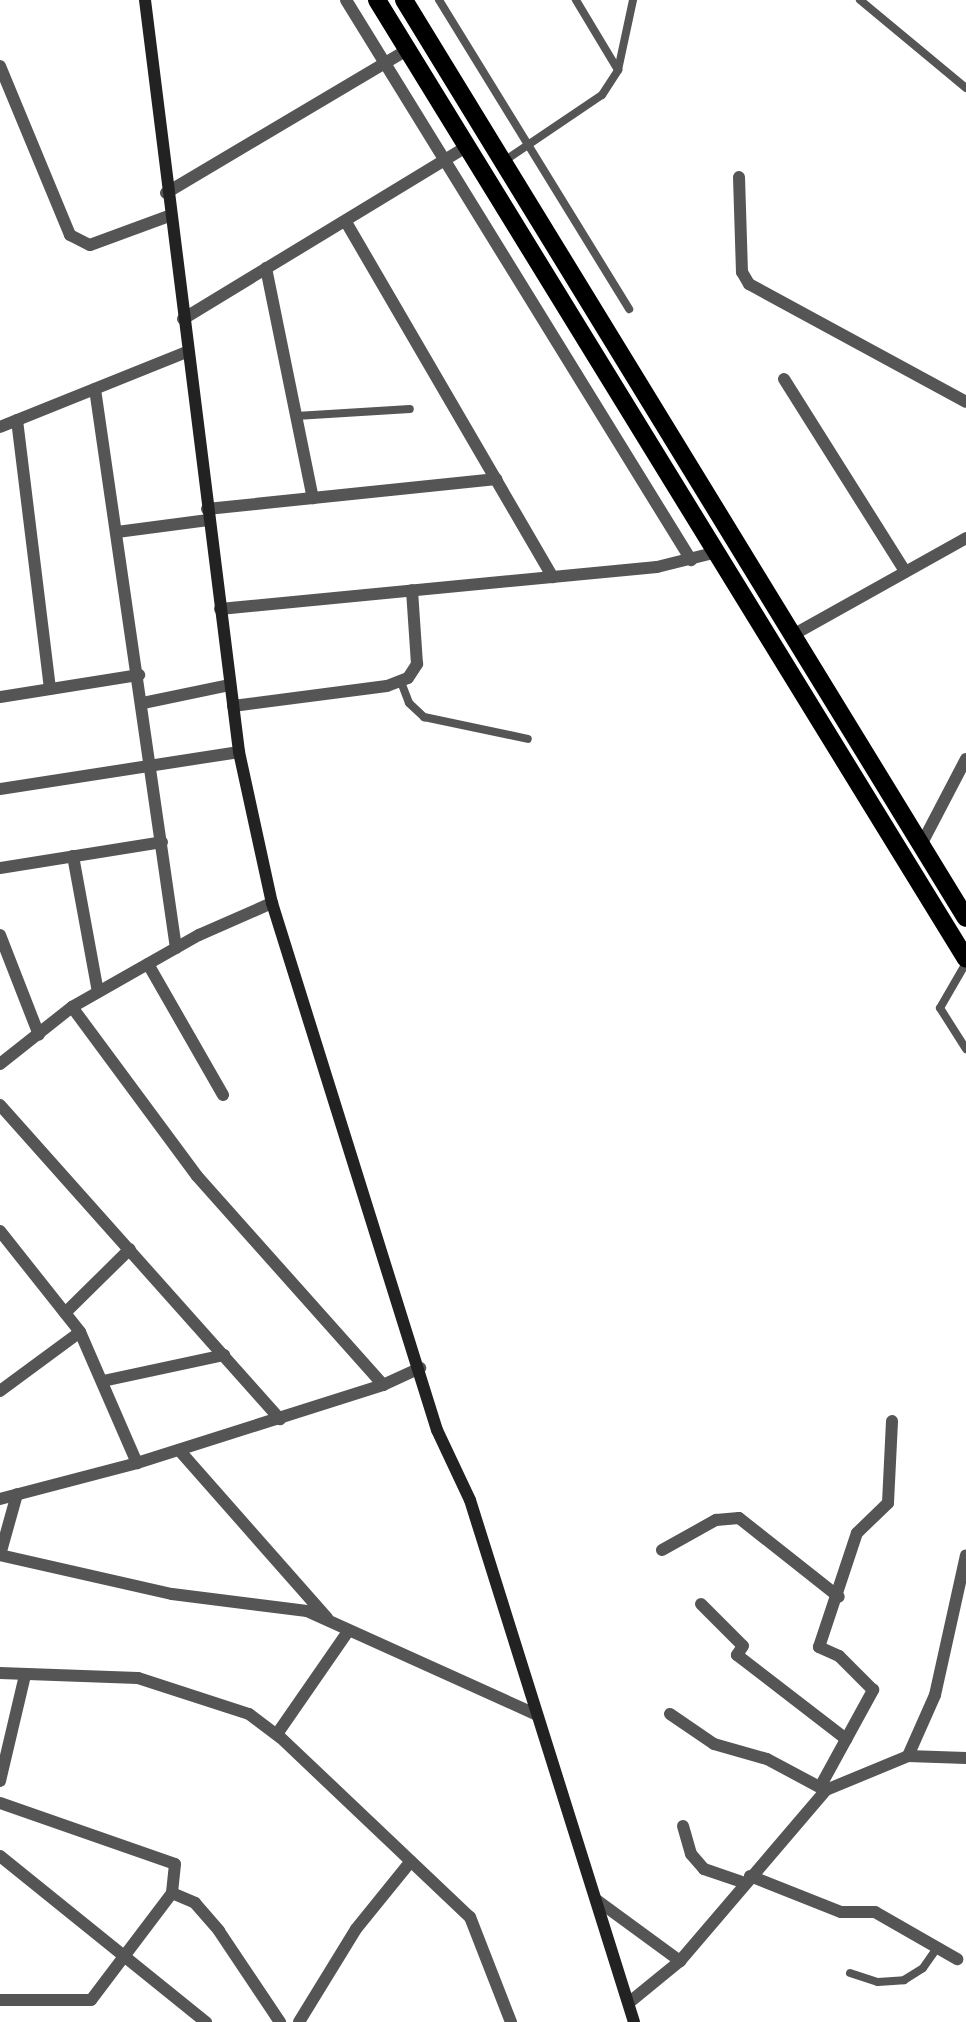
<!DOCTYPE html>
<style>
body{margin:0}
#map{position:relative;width:966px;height:2022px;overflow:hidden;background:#fff;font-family:"Archivo Narrow",sans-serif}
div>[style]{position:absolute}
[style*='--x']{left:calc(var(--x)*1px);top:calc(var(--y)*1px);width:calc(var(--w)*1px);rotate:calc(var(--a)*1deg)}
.lane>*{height:8px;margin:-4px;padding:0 4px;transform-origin:4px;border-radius:4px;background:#555}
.street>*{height:12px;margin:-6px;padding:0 6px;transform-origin:6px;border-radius:6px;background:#555}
.secondary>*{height:12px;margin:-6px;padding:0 6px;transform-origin:6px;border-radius:6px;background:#222}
.highway>*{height:18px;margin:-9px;padding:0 9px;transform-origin:9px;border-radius:9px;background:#000}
span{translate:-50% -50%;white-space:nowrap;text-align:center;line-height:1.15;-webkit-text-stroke:4.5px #fff;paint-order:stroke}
</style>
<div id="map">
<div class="lane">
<i style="--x:439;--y:0;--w:363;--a:58.4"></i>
<i style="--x:860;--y:0;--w:138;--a:39.7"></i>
<i style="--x:618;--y:70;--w:72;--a:-77.9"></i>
<i style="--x:504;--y:161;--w:118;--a:-34"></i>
<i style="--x:602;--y:95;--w:30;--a:-57"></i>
<i style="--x:618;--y:70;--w:82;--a:-121"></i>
<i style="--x:296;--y:416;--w:114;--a:-3.5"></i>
<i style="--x:401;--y:682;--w:22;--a:69"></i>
<i style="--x:409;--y:703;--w:21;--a:43"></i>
<i style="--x:424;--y:717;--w:106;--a:11.9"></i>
<i style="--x:966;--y:963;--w:52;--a:120"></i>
<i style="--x:940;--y:1008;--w:49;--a:57.6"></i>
<i style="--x:850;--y:1973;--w:29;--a:18"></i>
<i style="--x:878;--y:1982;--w:26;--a:-4"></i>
<i style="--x:904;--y:1980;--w:22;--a:-32"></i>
<i style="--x:923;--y:1968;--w:24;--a:-55"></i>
</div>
<div class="street">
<i style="--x:346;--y:0;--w:658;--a:58.36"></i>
<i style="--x:0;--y:66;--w:183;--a:67.5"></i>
<i style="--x:70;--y:235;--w:22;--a:27"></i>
<i style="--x:90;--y:245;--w:84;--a:-20.2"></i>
<i style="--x:739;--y:177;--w:95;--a:88.2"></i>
<i style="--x:742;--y:272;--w:14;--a:60"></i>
<i style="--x:749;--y:284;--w:247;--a:28.5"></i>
<i style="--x:166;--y:193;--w:280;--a:-30.7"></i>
<i style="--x:346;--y:222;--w:411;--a:59.8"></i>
<i style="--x:266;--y:268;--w:235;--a:78.5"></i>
<i style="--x:183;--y:319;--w:331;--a:-31.3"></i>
<i style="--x:784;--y:379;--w:227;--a:57.8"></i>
<i style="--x:95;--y:389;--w:565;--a:81.76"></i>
<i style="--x:17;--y:420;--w:271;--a:83"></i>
<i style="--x:0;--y:427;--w:201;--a:-21.9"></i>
<i style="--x:207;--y:509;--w:291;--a:-5.9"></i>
<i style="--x:117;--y:532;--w:92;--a:-7.5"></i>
<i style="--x:220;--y:609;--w:439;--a:-5.5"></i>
<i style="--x:657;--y:567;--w:62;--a:-14"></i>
<i style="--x:791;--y:636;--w:201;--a:-29.2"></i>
<i style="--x:0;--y:697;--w:141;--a:-9"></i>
<i style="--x:143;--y:703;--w:89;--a:-11.7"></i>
<i style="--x:233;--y:706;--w:155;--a:-7.4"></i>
<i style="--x:387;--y:686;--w:22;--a:-21"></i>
<i style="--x:408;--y:678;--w:17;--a:-57"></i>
<i style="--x:417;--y:664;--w:74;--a:-93.9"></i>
<i style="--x:0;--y:789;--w:242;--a:-8.8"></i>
<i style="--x:921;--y:845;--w:97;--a:-62.4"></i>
<i style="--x:73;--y:856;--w:138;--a:79.6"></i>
<i style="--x:0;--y:868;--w:164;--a:-9.1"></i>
<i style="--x:0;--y:935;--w:107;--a:68.7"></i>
<i style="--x:148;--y:964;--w:151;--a:60.2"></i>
<i style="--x:72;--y:1007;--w:146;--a:-29.6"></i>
<i style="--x:199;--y:935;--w:80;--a:-23.7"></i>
<i style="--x:0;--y:1064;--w:92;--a:-38.4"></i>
<i style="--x:72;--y:1007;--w:210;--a:53.5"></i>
<i style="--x:197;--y:1176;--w:280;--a:48.3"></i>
<i style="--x:0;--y:1105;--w:421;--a:48.3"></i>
<i style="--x:0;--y:1231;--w:129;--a:51.6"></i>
<i style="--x:80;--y:1332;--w:143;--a:66.5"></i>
<i style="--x:65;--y:1313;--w:91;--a:-44.6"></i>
<i style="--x:103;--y:1381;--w:124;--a:-12.1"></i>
<i style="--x:0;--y:1391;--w:99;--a:-36.4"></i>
<i style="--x:179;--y:1450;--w:224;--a:48.6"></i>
<i style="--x:0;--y:1499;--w:142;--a:-14.7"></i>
<i style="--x:137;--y:1463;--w:258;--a:-17.6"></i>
<i style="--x:383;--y:1385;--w:41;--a:-24.7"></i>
<i style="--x:662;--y:1550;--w:62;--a:-29.1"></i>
<i style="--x:716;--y:1520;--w:23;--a:-5"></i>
<i style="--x:739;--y:1518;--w:127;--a:38.3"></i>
<i style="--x:0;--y:1555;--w:176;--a:12.8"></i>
<i style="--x:172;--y:1594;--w:136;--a:7.2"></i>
<i style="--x:307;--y:1611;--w:252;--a:24.3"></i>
<i style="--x:0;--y:1555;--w:63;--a:-74.4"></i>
<i style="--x:701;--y:1604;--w:59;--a:45"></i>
<i style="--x:743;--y:1646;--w:11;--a:124"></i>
<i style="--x:737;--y:1655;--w:138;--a:37.6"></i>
<i style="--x:0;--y:1673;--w:138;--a:2.1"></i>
<i style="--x:138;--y:1678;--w:117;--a:18"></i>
<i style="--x:249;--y:1714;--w:39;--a:37"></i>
<i style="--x:280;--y:1737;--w:262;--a:43.5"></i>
<i style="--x:470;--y:1917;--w:113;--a:68.7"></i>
<i style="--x:670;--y:1714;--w:53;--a:34.3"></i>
<i style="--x:714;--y:1744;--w:55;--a:15.8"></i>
<i style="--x:767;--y:1759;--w:66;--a:28.1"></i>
<i style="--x:277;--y:1734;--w:126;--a:-55.3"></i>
<i style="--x:908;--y:1756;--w:67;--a:-66.1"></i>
<i style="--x:935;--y:1695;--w:143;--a:-77.5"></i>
<i style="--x:0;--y:1781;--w:109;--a:-76.7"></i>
<i style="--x:820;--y:1787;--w:111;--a:-61.3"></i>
<i style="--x:873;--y:1690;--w:48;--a:-135"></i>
<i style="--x:839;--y:1656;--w:22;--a:-156"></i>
<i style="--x:819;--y:1647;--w:120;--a:-71.6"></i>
<i style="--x:857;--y:1533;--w:43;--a:-44.1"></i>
<i style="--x:888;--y:1503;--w:82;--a:-87.2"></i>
<i style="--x:0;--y:1803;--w:185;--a:19.2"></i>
<i style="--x:175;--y:1864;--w:29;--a:96"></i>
<i style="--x:172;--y:1893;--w:134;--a:127.1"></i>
<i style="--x:91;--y:2000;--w:91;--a:180"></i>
<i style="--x:683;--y:1826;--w:29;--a:74"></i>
<i style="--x:691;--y:1854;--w:20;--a:49"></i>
<i style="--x:704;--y:1869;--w:43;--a:18.9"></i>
<i style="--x:0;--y:1856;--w:265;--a:38.9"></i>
<i style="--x:750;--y:1876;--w:98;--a:21.6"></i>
<i style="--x:841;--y:1912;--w:34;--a:0"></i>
<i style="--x:875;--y:1912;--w:95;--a:29.8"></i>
<i style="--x:172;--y:1893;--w:25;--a:23"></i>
<i style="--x:195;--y:1903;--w:37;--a:49"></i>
<i style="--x:219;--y:1931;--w:110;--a:56.2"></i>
<i style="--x:598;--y:1901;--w:102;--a:36.2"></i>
<i style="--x:631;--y:2001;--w:63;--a:-39.2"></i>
<i style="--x:680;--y:1961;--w:225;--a:-49.5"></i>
<i style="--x:826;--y:1790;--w:89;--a:-22.5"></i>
<i style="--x:908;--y:1756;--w:58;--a:2"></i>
<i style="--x:299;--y:2022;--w:109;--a:-58.5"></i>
<i style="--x:356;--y:1929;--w:87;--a:-51"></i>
</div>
<div class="secondary">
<i style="--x:145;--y:0;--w:758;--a:82.87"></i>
<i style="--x:239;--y:752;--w:155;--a:77.7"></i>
<i style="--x:272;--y:903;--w:552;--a:72.62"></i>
<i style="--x:437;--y:1430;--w:77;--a:64.8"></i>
<i style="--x:470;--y:1500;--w:547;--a:72.56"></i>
</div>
<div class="highway">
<i style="--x:377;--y:0;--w:1125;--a:58.44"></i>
<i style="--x:404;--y:0;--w:1076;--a:58.53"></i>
</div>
</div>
